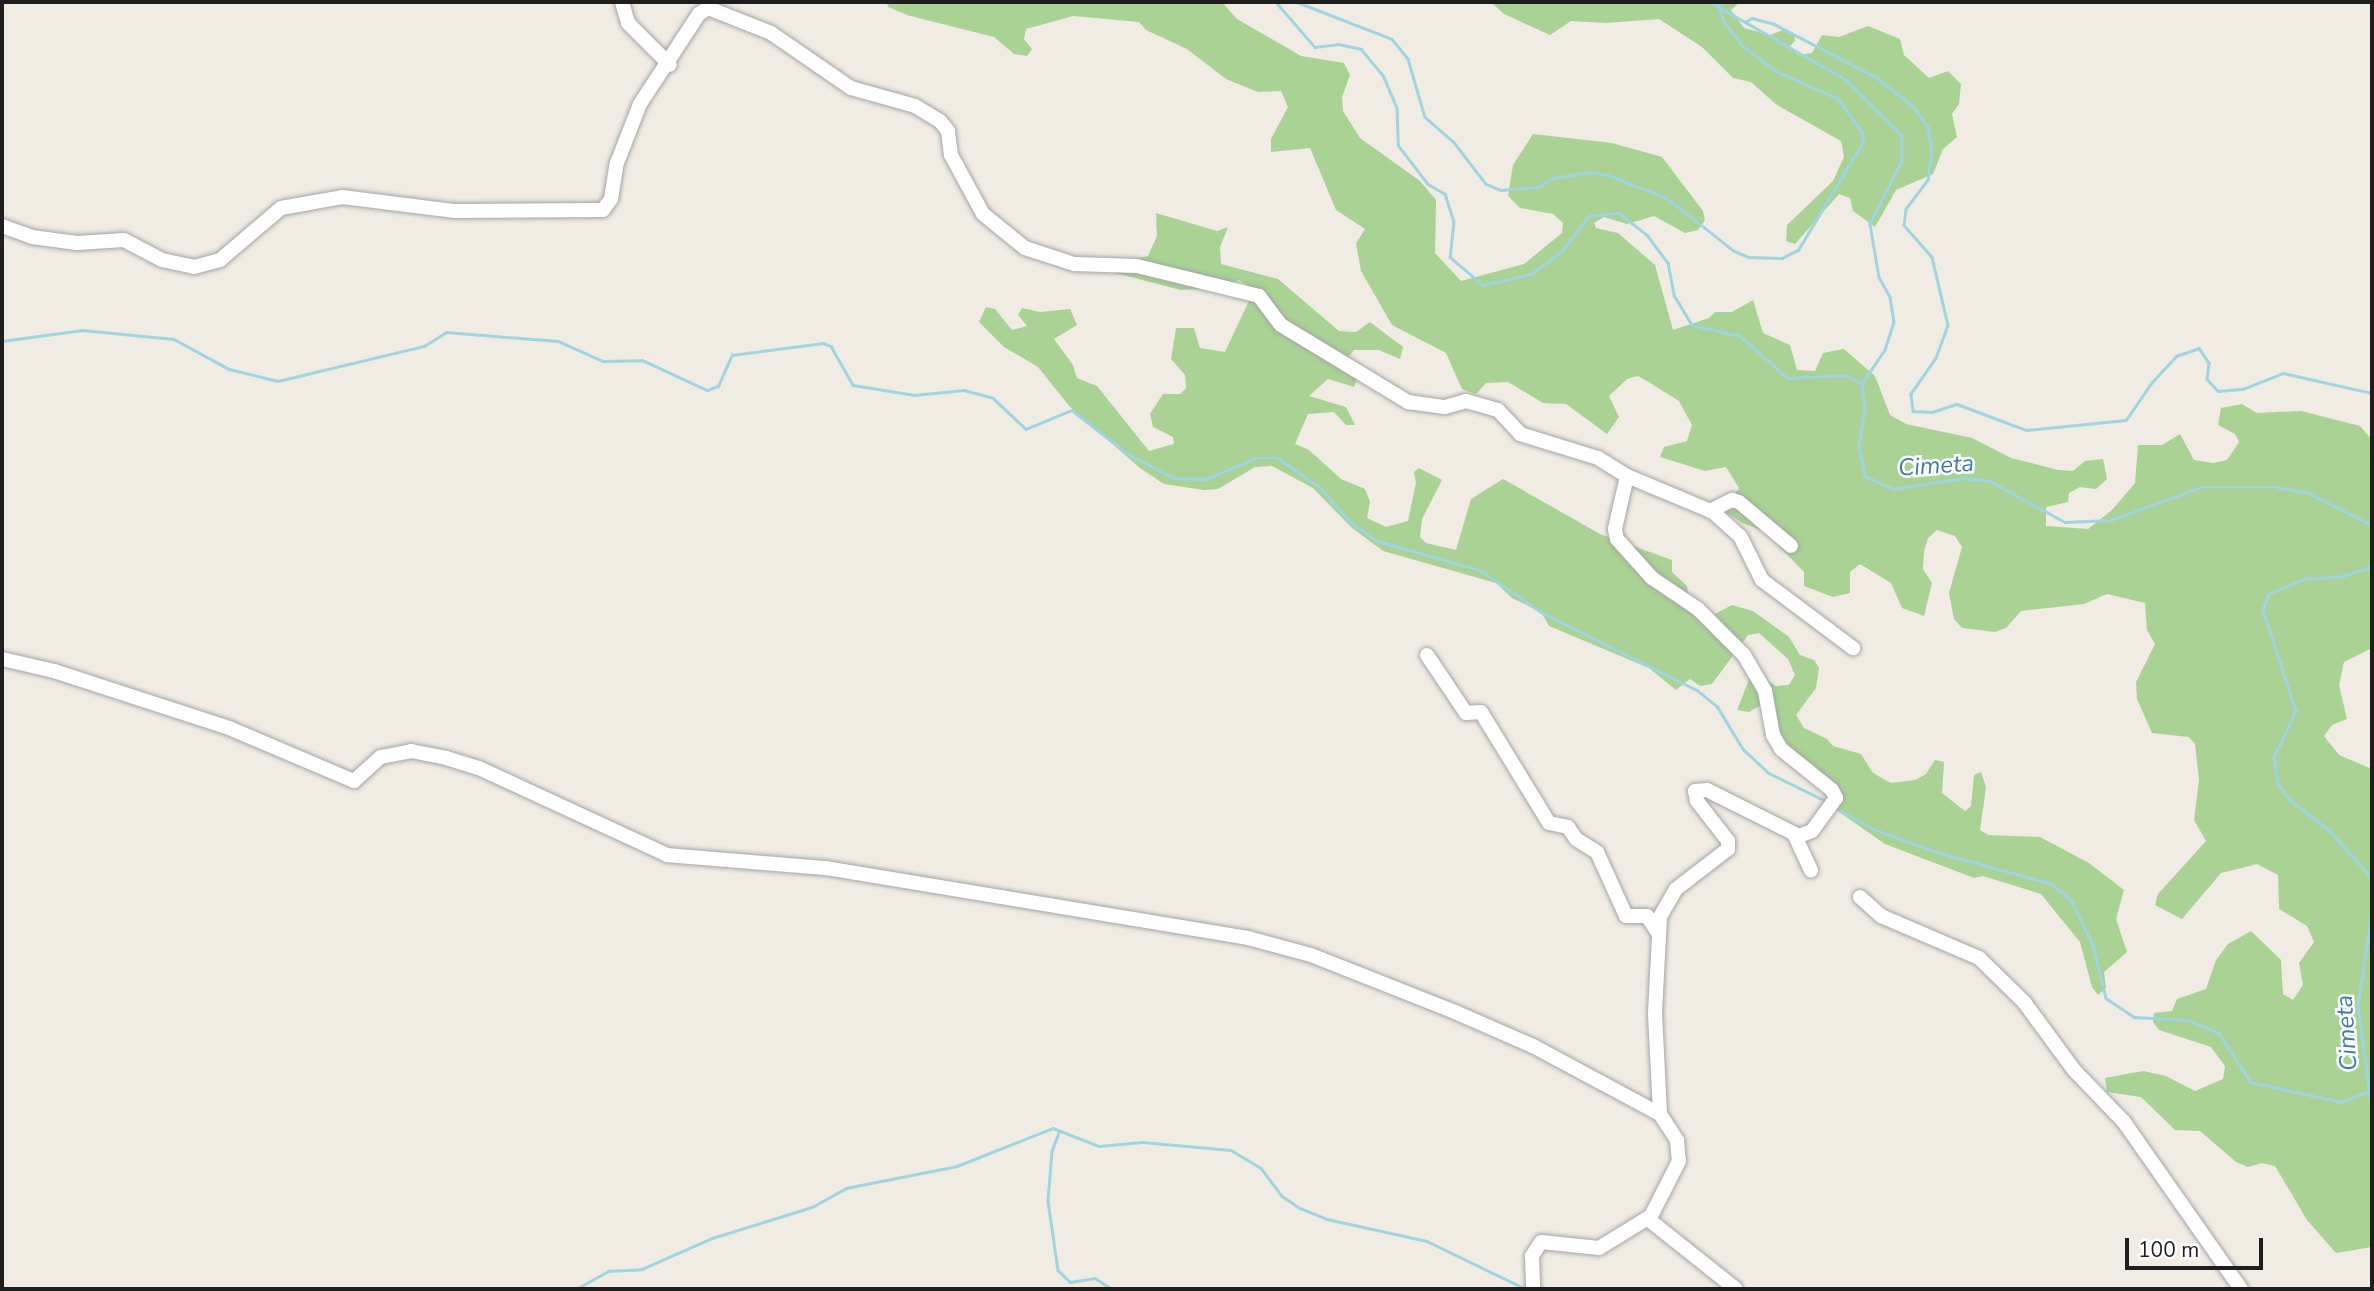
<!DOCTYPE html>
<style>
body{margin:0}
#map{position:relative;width:2374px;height:1291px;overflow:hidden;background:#f0ebe3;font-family:"Nunito Sans",sans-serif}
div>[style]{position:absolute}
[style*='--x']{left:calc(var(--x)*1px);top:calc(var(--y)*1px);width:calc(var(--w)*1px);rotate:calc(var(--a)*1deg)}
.forest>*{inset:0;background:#a9d294}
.stream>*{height:2.5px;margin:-1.25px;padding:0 1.25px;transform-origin:1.25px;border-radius:1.25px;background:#9fd5e1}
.roads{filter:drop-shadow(0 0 2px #a5a5a5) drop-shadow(0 0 2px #a5a5a5)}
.minor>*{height:14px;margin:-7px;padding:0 7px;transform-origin:7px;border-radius:7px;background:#fff}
span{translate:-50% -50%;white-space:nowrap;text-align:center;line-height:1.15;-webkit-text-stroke:5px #fff;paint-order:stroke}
.water-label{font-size:24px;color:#407bad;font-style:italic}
.frame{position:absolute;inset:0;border:4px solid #1e1e1e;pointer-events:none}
.scale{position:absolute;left:2125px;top:1238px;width:138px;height:32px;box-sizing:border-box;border:4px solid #1e1e1e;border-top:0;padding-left:9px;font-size:21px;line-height:24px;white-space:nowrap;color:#1e1e1e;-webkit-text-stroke:5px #fff;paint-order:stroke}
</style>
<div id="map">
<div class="forest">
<i style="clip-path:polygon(887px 2px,1222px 2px,1237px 19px,1301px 56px,1344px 63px,1350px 75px,1342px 97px,1343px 111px,1360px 138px,1420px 181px,1436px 200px,1435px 253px,1461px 281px,1524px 264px,1562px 233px,1563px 223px,1553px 214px,1520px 208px,1508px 196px,1513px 165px,1533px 134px,1612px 143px,1662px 157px,1703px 211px,1705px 220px,1698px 230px,1685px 233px,1654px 216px,1627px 224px,1604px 217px,1594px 223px,1596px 228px,1618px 233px,1655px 265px,1673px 330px,1709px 318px,1715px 312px,1732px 312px,1753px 300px,1763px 333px,1790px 345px,1797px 370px,1815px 371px,1823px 353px,1844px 349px,1875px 376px,1890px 415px,1906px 424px,1972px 438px,2011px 458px,2058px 470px,2073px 471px,2085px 461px,2103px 459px,2107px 479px,2096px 489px,2080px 487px,2069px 493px,2068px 502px,2046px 507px,2046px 526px,2088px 529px,2112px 510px,2135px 483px,2138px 445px,2162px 445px,2180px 434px,2194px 460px,2213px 463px,2227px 460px,2239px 442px,2235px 434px,2218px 425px,2221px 408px,2242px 404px,2257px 413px,2301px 411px,2360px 426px,2372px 440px,2372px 648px,2344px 662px,2339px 685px,2347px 719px,2332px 725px,2324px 736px,2339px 755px,2372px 769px,2372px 1247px,2336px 1253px,2307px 1220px,2275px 1166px,2262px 1163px,2248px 1167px,2236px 1162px,2200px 1131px,2175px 1130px,2141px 1097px,2107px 1092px,2105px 1078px,2143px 1071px,2166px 1076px,2195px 1091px,2223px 1079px,2225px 1066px,2211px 1047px,2159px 1030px,2153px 1022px,2154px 1013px,2172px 1011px,2177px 999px,2206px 989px,2216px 960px,2228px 944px,2251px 931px,2281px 960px,2283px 994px,2293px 1000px,2303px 985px,2299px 963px,2314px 942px,2307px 926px,2279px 909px,2278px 875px,2257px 864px,2221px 873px,2182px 919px,2155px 905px,2158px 894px,2206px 841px,2194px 820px,2199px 780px,2195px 744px,2189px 737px,2152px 733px,2137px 699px,2136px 682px,2155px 644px,2147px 630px,2145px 603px,2107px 594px,2084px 604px,2021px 611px,2006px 628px,1995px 632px,1962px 628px,1954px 619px,1949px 593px,1962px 547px,1955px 536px,1937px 530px,1928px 538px,1924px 551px,1923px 569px,1932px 583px,1924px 616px,1902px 608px,1891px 583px,1860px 564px,1850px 572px,1850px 593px,1833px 597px,1804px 586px,1804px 572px,1764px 531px,1742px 523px,1723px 510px,1739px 488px,1726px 467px,1705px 471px,1660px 457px,1664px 447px,1687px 441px,1692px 425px,1679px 401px,1647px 381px,1638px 376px,1627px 379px,1609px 396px,1619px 417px,1607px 434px,1566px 404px,1543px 403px,1508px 382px,1486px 383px,1476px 394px,1462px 389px,1446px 353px,1392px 325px,1361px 271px,1356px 243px,1365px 229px,1336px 210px,1310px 148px,1271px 152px,1271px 139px,1288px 107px,1281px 91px,1258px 92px,1226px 79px,1187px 49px,1146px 30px,1139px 22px,1073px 16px,1026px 29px,1024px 39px,1032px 49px,1027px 56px,1014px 54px,994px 37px,907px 15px,888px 7px)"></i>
<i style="clip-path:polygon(1491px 2px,1740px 2px,1731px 10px,1744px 28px,1770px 35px,1783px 30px,1794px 33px,1795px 41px,1789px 47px,1798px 55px,1812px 53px,1822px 35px,1839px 37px,1868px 26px,1900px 39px,1904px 55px,1929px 78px,1948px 71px,1961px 84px,1959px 104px,1952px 114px,1957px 137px,1943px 149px,1933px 174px,1896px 190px,1875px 227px,1853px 211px,1850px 198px,1839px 194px,1795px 244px,1786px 241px,1787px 225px,1833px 181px,1844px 157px,1841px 141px,1777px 105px,1751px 82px,1733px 78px,1702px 47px,1659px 19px,1606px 23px,1571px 21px,1550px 35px,1504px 14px)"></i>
<i style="clip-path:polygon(1156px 213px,1217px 231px,1228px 227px,1220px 247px,1221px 264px,1278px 279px,1339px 331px,1356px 332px,1370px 322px,1403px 347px,1400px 359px,1379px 350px,1354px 350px,1339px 369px,1357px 378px,1354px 387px,1328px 379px,1309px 396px,1346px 407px,1355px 425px,1346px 425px,1334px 412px,1308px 414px,1295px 444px,1309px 450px,1341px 479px,1365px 489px,1370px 502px,1367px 518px,1386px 527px,1408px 521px,1416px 483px,1414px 472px,1419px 468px,1442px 480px,1422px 519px,1420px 537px,1426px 543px,1456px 550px,1471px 499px,1503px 479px,1600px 534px,1672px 560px,1672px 572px,1687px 586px,1689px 599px,1713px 615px,1732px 605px,1753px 611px,1789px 637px,1800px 655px,1814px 660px,1819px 668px,1816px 688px,1796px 715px,1804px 728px,1827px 739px,1833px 746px,1861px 754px,1873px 773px,1891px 783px,1915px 780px,1926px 774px,1935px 760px,1944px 762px,1942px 793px,1965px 811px,1971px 806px,1974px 775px,1981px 772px,1986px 787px,1980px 830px,1988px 835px,2040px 837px,2089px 863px,2124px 890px,2116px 919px,2127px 952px,2104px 972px,2106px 988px,2098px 995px,2092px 987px,2080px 942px,2041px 894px,1983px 876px,1974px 878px,1885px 844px,1839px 812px,1839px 799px,1834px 793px,1805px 778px,1761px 705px,1749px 712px,1737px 710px,1752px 672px,1776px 686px,1789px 685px,1795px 675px,1788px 659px,1759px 633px,1748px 635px,1712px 684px,1700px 686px,1690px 679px,1676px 690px,1649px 668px,1549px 626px,1541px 612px,1512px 598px,1496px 583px,1383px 551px,1352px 528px,1313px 488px,1272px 466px,1255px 467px,1218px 489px,1204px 490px,1164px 484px,1140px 468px,1070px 407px,1038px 367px,1004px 347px,979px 322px,986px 307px,995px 309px,1012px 330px,1027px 326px,1018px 315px,1022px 308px,1040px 312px,1070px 309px,1077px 325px,1054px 339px,1073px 365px,1077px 378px,1097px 386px,1149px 451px,1174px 444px,1173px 437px,1153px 427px,1150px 414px,1163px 394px,1180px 394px,1186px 388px,1185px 375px,1171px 359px,1176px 328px,1194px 328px,1200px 348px,1225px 352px,1254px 290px,1239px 280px,1221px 288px,1181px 290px,1115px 273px,1120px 262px,1148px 256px,1157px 236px)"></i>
</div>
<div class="stream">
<i style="--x:217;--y:2;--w:33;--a:0"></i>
<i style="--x:292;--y:2;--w:59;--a:0"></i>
<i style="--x:364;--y:2;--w:21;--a:0"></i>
<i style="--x:459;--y:2;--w:1;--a:0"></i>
<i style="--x:1276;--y:2;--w:60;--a:49.1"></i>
<i style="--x:1315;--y:47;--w:23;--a:-7"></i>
<i style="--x:1338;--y:44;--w:24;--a:12"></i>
<i style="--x:1361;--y:49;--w:34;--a:50"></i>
<i style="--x:1383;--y:75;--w:36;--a:67"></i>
<i style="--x:1397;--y:108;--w:37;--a:88"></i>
<i style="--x:1398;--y:145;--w:49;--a:52.4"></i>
<i style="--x:1428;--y:184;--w:20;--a:30"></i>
<i style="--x:1445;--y:194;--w:28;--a:72"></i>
<i style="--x:1454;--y:221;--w:36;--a:96"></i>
<i style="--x:1450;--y:257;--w:43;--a:40.3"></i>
<i style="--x:1483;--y:285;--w:49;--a:-12.9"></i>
<i style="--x:1531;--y:274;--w:37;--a:-36"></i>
<i style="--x:1561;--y:252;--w:46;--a:-52.1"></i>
<i style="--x:1589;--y:216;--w:30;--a:-6"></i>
<i style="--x:1619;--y:213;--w:36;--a:38"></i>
<i style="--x:1647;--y:235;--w:35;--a:53"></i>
<i style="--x:1668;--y:263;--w:33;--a:79"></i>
<i style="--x:1674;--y:295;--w:35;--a:59"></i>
<i style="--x:1692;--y:325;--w:49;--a:12.9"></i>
<i style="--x:1740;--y:336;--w:64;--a:41.2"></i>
<i style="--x:1788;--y:378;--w:59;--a:-2.9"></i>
<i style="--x:1847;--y:375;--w:17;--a:31"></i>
<i style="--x:1862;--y:384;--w:24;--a:83"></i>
<i style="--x:1865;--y:408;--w:37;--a:99"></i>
<i style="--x:1859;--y:445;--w:32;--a:79"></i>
<i style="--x:1865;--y:476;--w:31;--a:25"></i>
<i style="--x:1893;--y:489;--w:71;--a:-8.9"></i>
<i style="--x:1963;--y:478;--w:27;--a:6"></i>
<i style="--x:1990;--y:481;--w:85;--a:28.7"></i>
<i style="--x:2065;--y:522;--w:46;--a:-2.5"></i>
<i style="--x:2111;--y:520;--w:96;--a:-20.1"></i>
<i style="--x:2201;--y:487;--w:75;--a:0"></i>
<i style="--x:2276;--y:487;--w:34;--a:10"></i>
<i style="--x:2309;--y:493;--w:71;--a:26.9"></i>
<i style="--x:1297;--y:2;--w:102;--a:21.3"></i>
<i style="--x:1392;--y:39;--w:26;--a:51"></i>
<i style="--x:1408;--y:59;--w:60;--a:73.7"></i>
<i style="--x:1425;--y:117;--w:37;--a:41"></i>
<i style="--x:1453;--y:141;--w:54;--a:52.5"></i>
<i style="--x:1486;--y:184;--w:16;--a:22"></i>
<i style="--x:1501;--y:190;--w:37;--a:-5"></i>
<i style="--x:1538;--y:187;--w:17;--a:-31"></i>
<i style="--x:1553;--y:178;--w:38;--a:-9"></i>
<i style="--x:1591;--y:172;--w:17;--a:10"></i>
<i style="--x:1608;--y:175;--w:63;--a:21.3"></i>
<i style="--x:1667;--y:198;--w:85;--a:38.3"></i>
<i style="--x:1734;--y:251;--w:16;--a:22"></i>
<i style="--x:1749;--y:257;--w:33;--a:2"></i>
<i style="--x:1782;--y:258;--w:18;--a:-27"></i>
<i style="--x:1798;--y:250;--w:126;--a:-59"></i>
<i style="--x:1863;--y:142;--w:9;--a:-96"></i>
<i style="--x:1862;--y:133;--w:42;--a:-125.2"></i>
<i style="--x:1838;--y:99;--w:69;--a:-156"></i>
<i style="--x:1775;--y:71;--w:40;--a:-143"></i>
<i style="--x:1743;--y:47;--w:33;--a:-128"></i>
<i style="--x:1723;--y:21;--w:16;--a:-105"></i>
<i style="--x:1710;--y:2;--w:155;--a:29.7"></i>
<i style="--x:1845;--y:79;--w:80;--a:44.5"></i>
<i style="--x:1902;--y:135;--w:26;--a:90"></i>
<i style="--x:1902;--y:161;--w:71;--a:116.9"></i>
<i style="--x:1870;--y:224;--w:54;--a:80.4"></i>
<i style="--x:1879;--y:277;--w:23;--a:61"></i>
<i style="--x:1890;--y:297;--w:25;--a:81"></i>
<i style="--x:1894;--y:322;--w:29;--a:108"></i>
<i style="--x:1885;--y:350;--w:41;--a:124.1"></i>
<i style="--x:1745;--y:22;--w:8;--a:-30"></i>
<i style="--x:1752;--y:18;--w:23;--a:15"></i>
<i style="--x:1774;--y:24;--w:115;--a:27.5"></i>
<i style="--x:1876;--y:77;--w:47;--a:38.1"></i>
<i style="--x:1913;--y:106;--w:26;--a:54"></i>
<i style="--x:1928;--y:127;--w:25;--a:81"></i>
<i style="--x:1932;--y:152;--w:28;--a:98"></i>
<i style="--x:1928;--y:180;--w:36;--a:127"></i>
<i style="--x:1906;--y:209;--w:16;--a:97"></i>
<i style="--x:1904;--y:225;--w:43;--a:48.8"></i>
<i style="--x:1932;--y:257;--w:70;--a:76.8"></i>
<i style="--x:1948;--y:325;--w:35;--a:110"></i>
<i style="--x:1936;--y:358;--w:44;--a:124.8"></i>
<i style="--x:1911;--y:394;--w:17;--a:83"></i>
<i style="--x:1913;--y:411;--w:19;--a:3"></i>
<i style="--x:1932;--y:412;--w:26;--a:-18"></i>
<i style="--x:1957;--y:404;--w:74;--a:20.6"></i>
<i style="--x:2026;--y:430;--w:100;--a:-5.7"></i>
<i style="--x:2126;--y:420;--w:46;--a:-55.6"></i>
<i style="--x:2152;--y:382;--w:35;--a:-47"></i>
<i style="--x:2176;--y:356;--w:24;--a:-19"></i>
<i style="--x:2199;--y:348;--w:18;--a:56"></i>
<i style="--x:2209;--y:363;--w:16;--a:97"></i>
<i style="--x:2207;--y:379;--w:16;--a:47"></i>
<i style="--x:2218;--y:391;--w:25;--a:-5"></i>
<i style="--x:2243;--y:389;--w:43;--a:-21.8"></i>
<i style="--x:2283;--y:373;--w:91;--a:12.7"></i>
<i style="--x:2;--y:341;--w:81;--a:-7.8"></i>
<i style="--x:82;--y:330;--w:92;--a:5.6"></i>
<i style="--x:174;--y:339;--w:63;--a:28.6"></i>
<i style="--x:229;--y:369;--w:50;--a:13.8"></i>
<i style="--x:278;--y:381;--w:150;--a:-13.5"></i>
<i style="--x:424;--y:346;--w:26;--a:-32"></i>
<i style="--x:446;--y:332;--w:112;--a:4.6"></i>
<i style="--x:558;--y:341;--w:49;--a:24"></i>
<i style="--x:603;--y:361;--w:39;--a:-1"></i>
<i style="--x:642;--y:360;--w:72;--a:24.8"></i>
<i style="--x:707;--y:390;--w:12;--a:-20"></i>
<i style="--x:718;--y:386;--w:34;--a:-66"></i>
<i style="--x:732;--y:355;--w:92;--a:-7.5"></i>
<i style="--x:823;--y:343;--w:9;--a:21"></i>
<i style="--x:831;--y:346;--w:45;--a:60.6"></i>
<i style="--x:853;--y:385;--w:62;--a:9.3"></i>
<i style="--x:914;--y:395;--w:50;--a:-5.7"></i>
<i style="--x:964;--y:390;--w:30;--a:15"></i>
<i style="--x:993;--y:398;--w:45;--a:43.2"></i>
<i style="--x:1026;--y:429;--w:50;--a:-22.4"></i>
<i style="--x:1072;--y:410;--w:71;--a:38.2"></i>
<i style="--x:1128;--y:454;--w:52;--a:27.6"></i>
<i style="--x:1174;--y:478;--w:32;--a:2"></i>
<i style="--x:1206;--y:479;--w:54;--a:-22.8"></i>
<i style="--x:1256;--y:458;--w:22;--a:0"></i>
<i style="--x:1278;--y:458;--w:52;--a:34.9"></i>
<i style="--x:1321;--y:488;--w:43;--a:49.7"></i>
<i style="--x:1349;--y:521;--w:35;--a:35"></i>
<i style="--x:1378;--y:541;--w:106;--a:15.9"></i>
<i style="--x:1480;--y:570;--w:74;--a:34.5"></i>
<i style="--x:1541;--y:612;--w:174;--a:26.6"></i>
<i style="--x:1697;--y:690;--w:26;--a:39"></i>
<i style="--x:1717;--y:706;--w:50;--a:58.8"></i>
<i style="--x:1743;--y:749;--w:35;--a:43"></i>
<i style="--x:1769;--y:773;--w:66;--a:26.2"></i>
<i style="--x:2372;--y:567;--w:32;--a:162"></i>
<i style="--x:2342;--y:577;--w:36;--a:177"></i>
<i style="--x:2306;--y:579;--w:40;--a:158"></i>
<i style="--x:2269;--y:594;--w:17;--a:111"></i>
<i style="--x:2263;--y:610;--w:106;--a:71.9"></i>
<i style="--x:2296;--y:711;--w:52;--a:115.1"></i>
<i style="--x:2274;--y:758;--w:26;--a:81"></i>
<i style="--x:2278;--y:784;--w:19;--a:54"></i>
<i style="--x:2289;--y:799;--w:52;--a:38"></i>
<i style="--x:2330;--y:831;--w:63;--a:48.2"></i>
<i style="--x:1836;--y:808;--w:43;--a:29.6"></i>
<i style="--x:1873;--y:829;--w:68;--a:19.8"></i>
<i style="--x:1937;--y:852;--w:119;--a:15.5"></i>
<i style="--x:2052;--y:884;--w:26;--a:40"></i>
<i style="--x:2072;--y:901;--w:49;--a:64.5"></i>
<i style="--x:2093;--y:945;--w:55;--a:76.2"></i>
<i style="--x:2106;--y:998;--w:34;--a:34"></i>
<i style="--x:2134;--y:1017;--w:54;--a:3.2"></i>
<i style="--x:2188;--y:1020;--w:34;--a:23"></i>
<i style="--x:2219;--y:1033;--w:59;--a:56.9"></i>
<i style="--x:2251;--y:1082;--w:92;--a:12.5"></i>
<i style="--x:2341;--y:1102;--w:30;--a:-21"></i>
<i style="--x:2372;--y:913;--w:93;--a:98.7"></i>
<i style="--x:2358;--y:1005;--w:105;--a:82.3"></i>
<i style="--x:1059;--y:1133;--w:19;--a:111"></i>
<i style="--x:1052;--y:1151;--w:50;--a:94.6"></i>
<i style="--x:1048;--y:1201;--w:70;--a:81.8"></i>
<i style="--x:1058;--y:1270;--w:17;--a:45"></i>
<i style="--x:1070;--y:1282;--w:25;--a:-9"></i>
<i style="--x:1095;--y:1278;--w:20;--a:33"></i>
<i style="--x:576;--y:1289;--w:37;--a:-29"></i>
<i style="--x:608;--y:1271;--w:34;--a:-3"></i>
<i style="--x:642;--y:1269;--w:77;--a:-23.9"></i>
<i style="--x:712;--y:1238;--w:105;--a:-17.2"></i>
<i style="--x:812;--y:1207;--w:39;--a:-29"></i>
<i style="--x:846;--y:1188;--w:113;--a:-11.2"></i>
<i style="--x:957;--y:1166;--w:103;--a:-21.6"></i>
<i style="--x:1053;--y:1128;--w:49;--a:21.4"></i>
<i style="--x:1099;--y:1146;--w:43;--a:-5.3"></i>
<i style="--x:1142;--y:1142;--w:89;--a:5.1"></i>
<i style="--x:1231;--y:1150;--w:35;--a:31"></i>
<i style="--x:1261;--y:1168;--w:35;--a:53"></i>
<i style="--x:1282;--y:1196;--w:22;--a:34"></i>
<i style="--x:1300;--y:1208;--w:29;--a:22"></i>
<i style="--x:1327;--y:1219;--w:102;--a:12.4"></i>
<i style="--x:1427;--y:1241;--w:110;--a:25.9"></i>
</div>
<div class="roads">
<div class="minor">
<i style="--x:622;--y:2;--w:22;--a:74"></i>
<i style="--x:628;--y:23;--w:59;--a:45"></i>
<i style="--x:2;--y:226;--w:32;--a:20"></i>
<i style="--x:32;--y:237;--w:45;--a:7.6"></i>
<i style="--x:77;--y:243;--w:47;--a:-3.7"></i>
<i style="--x:124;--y:240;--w:43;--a:27.8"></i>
<i style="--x:162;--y:260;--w:33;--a:12"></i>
<i style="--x:194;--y:267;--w:27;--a:-15"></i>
<i style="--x:220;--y:260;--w:80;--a:-40.4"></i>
<i style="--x:281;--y:208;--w:62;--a:-10.2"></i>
<i style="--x:342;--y:197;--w:114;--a:7.1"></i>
<i style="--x:455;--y:211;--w:148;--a:-0.4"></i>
<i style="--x:603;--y:210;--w:14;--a:-54"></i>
<i style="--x:611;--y:199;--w:36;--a:-81"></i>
<i style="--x:617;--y:163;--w:63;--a:-68.7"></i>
<i style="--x:640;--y:104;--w:108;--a:-56.8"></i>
<i style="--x:699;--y:14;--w:11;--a:-34"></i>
<i style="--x:708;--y:8;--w:68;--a:21.6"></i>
<i style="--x:771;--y:33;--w:97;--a:34.5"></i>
<i style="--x:851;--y:88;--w:66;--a:15.7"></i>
<i style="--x:915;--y:106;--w:29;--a:31"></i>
<i style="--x:940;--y:121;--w:13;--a:51"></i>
<i style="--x:948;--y:131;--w:24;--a:83"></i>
<i style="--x:951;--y:155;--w:67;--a:61.5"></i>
<i style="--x:983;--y:214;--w:54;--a:39"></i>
<i style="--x:1025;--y:248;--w:52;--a:18.1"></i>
<i style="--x:1074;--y:264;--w:63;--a:1.8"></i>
<i style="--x:1137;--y:266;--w:126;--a:13.8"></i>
<i style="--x:1259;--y:296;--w:36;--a:53"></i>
<i style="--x:1281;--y:325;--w:149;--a:31.2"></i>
<i style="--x:1408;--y:402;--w:37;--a:8"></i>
<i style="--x:1445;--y:407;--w:22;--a:-16"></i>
<i style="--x:1466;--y:401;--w:33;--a:16"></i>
<i style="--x:1498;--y:410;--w:33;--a:47"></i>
<i style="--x:1520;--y:434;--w:82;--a:17.1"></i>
<i style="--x:1598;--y:458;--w:34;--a:32"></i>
<i style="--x:1627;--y:476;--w:54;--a:102.8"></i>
<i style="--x:1615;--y:529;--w:10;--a:79"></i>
<i style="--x:1617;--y:539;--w:52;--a:48.1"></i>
<i style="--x:1652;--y:578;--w:55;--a:34"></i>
<i style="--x:1698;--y:609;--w:65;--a:45"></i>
<i style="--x:1744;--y:655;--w:42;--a:59.7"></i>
<i style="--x:1765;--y:691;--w:45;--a:79.7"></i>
<i style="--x:1773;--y:735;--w:16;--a:60"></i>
<i style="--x:1781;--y:749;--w:65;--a:38.8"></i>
<i style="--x:1832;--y:790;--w:9;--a:63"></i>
<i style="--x:1836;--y:798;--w:41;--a:126"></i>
<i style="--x:1812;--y:831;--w:14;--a:159"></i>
<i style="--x:1799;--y:836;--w:103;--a:-153.4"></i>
<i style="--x:1707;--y:790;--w:12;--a:175"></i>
<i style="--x:1695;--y:791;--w:10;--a:79"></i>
<i style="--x:1697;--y:801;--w:51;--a:52.2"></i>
<i style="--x:1728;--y:841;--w:8;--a:90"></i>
<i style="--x:1728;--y:849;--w:66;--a:142.4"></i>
<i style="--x:1676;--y:889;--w:32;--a:120"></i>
<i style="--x:1660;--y:917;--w:97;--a:93"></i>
<i style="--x:1655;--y:1014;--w:100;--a:87.1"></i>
<i style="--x:1627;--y:476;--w:93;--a:22.7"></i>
<i style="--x:1713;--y:512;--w:36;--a:42"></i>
<i style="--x:1740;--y:536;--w:49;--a:63.4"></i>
<i style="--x:1762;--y:580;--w:114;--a:36.8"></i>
<i style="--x:1710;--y:511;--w:25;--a:-27"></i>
<i style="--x:1732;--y:500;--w:7;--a:16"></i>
<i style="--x:1739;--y:502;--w:68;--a:40.2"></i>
<i style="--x:1427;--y:655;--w:70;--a:56.1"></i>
<i style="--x:1466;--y:713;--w:15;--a:-4"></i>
<i style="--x:1481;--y:712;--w:130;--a:58.5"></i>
<i style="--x:1549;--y:823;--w:19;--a:12"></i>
<i style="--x:1568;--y:827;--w:14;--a:56"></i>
<i style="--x:1576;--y:839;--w:25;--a:32"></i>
<i style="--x:1597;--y:852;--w:70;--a:65.6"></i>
<i style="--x:1626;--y:916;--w:21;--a:0"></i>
<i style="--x:1647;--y:916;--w:20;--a:57"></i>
<i style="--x:2;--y:659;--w:53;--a:13"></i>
<i style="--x:54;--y:671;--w:184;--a:18"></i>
<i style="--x:229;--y:728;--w:136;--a:23"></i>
<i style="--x:354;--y:781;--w:36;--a:-42"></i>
<i style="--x:381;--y:757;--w:31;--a:-11"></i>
<i style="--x:411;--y:751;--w:36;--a:11"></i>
<i style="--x:446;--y:758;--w:34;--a:17"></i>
<i style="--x:479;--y:768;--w:207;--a:24.8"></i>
<i style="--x:667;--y:855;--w:160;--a:4.7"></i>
<i style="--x:826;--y:868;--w:428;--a:9.4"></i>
<i style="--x:1248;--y:938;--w:65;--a:15.1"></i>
<i style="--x:1311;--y:955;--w:155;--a:21.6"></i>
<i style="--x:1455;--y:1012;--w:85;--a:23.6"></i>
<i style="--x:1533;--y:1046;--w:144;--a:28.2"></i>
<i style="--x:1660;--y:1114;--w:31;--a:57"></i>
<i style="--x:1677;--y:1140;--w:21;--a:85"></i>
<i style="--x:1679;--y:1161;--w:62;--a:117"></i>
<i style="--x:1651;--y:1216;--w:61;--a:148.4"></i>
<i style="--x:1599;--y:1248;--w:58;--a:-174.1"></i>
<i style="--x:1541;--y:1242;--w:17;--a:123"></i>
<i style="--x:1532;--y:1256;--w:33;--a:88"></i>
<i style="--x:1795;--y:836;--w:38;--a:65"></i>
<i style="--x:1860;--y:897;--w:28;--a:42"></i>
<i style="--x:1881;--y:916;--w:107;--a:23.2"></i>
<i style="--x:1979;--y:958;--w:63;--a:44.4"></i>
<i style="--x:2024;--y:1002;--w:84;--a:53.7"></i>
<i style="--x:2074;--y:1070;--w:72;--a:46.1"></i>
<i style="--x:2124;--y:1122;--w:204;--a:55"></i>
<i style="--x:1648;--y:1219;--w:112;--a:38.5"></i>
</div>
</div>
<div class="water-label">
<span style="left:1936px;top:466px;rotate:-4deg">Cimeta</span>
<span style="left:2347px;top:1033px;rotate:-94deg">Cimeta</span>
</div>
<div class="frame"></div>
<div class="scale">100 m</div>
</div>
